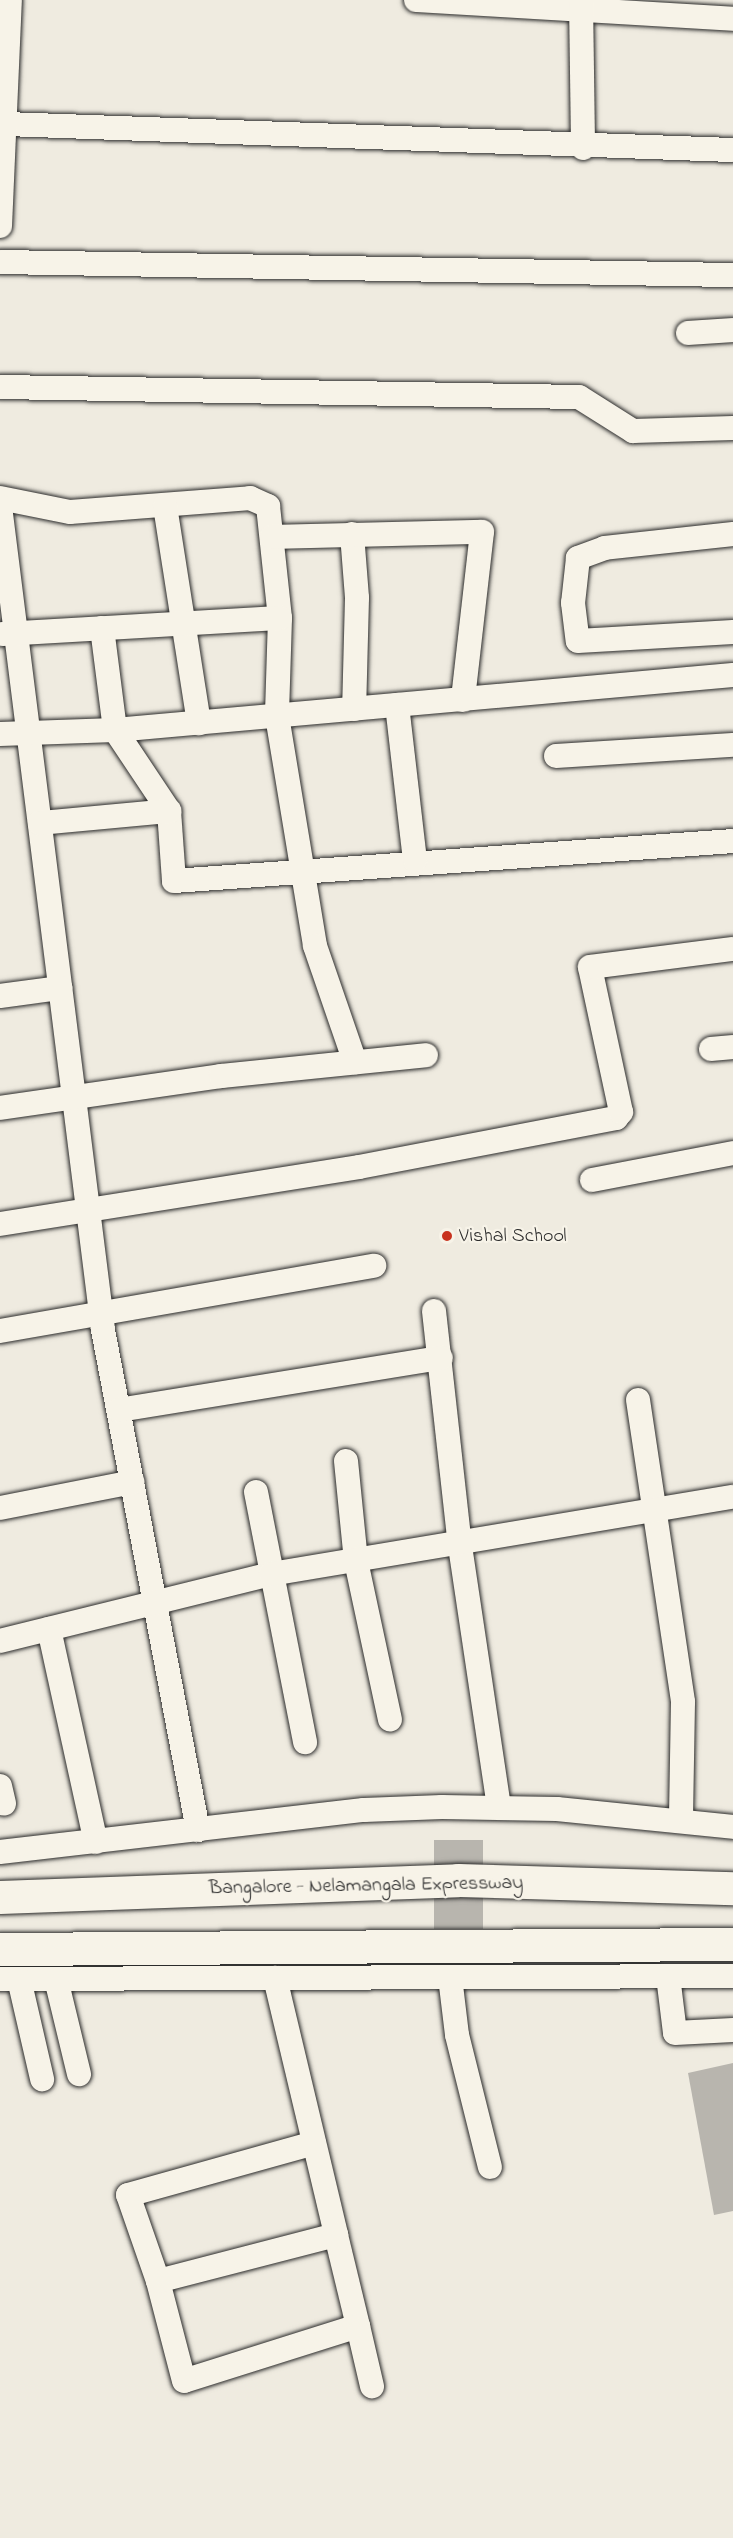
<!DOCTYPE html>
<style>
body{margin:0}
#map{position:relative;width:733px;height:2538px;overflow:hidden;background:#efebe0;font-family:"Indie Flower",sans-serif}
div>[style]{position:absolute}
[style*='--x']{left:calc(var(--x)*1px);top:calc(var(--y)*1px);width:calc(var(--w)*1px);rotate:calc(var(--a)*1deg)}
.building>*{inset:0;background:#b8b5ae;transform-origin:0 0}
.roads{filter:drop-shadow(0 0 2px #2b2b2b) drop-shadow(0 0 2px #2b2b2b)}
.minor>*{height:24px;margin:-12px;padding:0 12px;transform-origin:12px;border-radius:12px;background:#f7f3e8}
.highway>*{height:33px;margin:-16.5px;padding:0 16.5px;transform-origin:16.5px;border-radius:16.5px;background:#f7f3e8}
.dots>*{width:16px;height:16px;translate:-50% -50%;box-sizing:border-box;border:3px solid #f7f3e8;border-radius:50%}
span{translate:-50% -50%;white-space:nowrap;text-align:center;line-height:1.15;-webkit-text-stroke:4.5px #f7f3e8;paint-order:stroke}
.poi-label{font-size:20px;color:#2b2b2b}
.left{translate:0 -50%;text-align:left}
.street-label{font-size:20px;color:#2b2b2b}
</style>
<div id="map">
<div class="building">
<i style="left:434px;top:1840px;width:49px;height:89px"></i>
<i style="clip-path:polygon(733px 2063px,733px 2211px,714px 2215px,688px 2073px)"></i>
</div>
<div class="roads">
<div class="minor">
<i style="--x:416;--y:0;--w:318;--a:3.4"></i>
<i style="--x:581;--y:0;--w:148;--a:89.2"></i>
<i style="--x:6;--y:124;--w:727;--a:2.05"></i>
<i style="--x:0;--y:226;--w:226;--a:-87.5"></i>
<i style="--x:0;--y:262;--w:733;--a:1.02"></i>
<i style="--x:688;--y:333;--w:45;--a:-3.8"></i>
<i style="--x:0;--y:387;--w:579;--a:0.99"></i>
<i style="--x:579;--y:397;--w:64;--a:32.2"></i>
<i style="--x:633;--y:431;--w:100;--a:-1.7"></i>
<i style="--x:0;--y:498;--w:71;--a:11.3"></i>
<i style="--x:70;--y:512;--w:181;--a:-4.4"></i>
<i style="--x:250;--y:498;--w:20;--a:24"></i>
<i style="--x:268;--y:506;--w:113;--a:83.9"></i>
<i style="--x:280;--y:618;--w:98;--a:91.8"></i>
<i style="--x:277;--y:716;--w:233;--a:80.6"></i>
<i style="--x:315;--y:946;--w:123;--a:71"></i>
<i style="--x:0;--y:506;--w:830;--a:82.87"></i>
<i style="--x:103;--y:1330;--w:509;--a:79.24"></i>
<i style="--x:165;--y:506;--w:220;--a:81.1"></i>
<i style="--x:352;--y:534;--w:64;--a:85.5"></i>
<i style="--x:357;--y:598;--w:111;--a:91.5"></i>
<i style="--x:733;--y:534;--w:129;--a:173.8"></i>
<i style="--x:605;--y:548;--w:29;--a:160"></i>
<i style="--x:578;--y:558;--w:45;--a:96.3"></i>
<i style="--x:573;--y:603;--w:38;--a:83"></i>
<i style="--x:578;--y:641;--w:155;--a:-3.3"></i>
<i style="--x:272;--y:537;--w:210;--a:-1.4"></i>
<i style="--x:482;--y:532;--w:169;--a:96.5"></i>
<i style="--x:102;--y:628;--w:103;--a:82.7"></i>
<i style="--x:115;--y:730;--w:97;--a:56.3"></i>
<i style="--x:169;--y:811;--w:70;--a:85.9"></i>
<i style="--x:174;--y:881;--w:560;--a:-4.09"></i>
<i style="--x:2;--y:634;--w:278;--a:-3.3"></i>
<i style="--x:397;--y:705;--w:156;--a:83.4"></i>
<i style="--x:0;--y:734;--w:115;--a:-2"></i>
<i style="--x:115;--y:730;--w:620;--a:-5.09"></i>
<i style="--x:556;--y:756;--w:177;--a:-3.6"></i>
<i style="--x:40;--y:823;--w:130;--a:-5.3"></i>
<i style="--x:0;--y:996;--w:61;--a:-7.6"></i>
<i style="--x:711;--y:1049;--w:22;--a:-5"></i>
<i style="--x:0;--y:1108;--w:223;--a:-8.2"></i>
<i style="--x:221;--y:1076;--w:206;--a:-5.8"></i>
<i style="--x:592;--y:1180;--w:144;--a:-10.8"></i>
<i style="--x:0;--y:1224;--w:363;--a:-9"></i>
<i style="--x:359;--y:1167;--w:262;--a:-10.8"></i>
<i style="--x:616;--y:1118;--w:8;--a:-50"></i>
<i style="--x:621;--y:1112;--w:148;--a:-102.1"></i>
<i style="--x:590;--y:967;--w:144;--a:-7.2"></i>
<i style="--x:434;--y:1311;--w:236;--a:83.7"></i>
<i style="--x:460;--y:1546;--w:264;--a:81.5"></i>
<i style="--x:0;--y:1331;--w:380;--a:-9.9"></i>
<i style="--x:638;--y:1400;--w:305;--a:81.5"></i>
<i style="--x:683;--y:1702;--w:119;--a:91"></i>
<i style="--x:119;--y:1410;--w:326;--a:-9.2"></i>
<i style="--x:346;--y:1461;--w:100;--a:84.3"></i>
<i style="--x:356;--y:1561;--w:162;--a:77.9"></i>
<i style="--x:256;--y:1492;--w:255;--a:78.9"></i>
<i style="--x:0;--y:1508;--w:135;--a:-11.1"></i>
<i style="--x:49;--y:1629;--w:218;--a:77.6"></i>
<i style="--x:0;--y:1641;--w:279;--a:-13.9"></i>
<i style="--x:271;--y:1574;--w:468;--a:-9.5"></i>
<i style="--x:0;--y:1786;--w:18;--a:77"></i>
<i style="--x:0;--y:1852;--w:366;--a:-6.6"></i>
<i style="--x:364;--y:1810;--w:78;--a:-2.2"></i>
<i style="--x:442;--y:1807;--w:115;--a:1"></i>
<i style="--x:557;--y:1809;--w:177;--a:5.8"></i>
<i style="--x:668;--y:1976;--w:57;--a:83"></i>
<i style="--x:675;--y:2033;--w:58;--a:-3"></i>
<i style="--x:450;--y:1977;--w:58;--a:83.1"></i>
<i style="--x:457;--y:2035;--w:136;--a:76"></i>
<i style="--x:275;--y:1978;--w:264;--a:76.6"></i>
<i style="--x:336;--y:2235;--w:94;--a:76.4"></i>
<i style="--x:358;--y:2326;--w:182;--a:162.5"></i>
<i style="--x:184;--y:2381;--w:103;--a:-104.6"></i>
<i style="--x:158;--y:2281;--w:184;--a:-14.5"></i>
<i style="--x:0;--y:1979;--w:733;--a:-0.23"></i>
<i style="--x:19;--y:1979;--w:103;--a:77"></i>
<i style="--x:56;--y:1979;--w:98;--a:76.4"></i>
<i style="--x:158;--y:2281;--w:91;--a:-109.2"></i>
<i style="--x:128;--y:2195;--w:193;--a:-15.6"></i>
<i style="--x:358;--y:2326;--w:62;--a:76.9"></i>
</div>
<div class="highway">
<i style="--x:0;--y:1897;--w:458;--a:-2.1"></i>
<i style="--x:458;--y:1880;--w:275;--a:1.7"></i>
<i style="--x:0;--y:1949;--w:733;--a:-0.39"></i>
</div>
</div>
<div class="dots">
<i style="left:447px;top:1236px;background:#c8321e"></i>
</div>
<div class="poi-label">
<span class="left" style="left:459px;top:1236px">Vishal School</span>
</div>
<div class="street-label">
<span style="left:366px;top:1886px;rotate:-1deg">Bangalore - Nelamangala Expressway</span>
</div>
</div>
